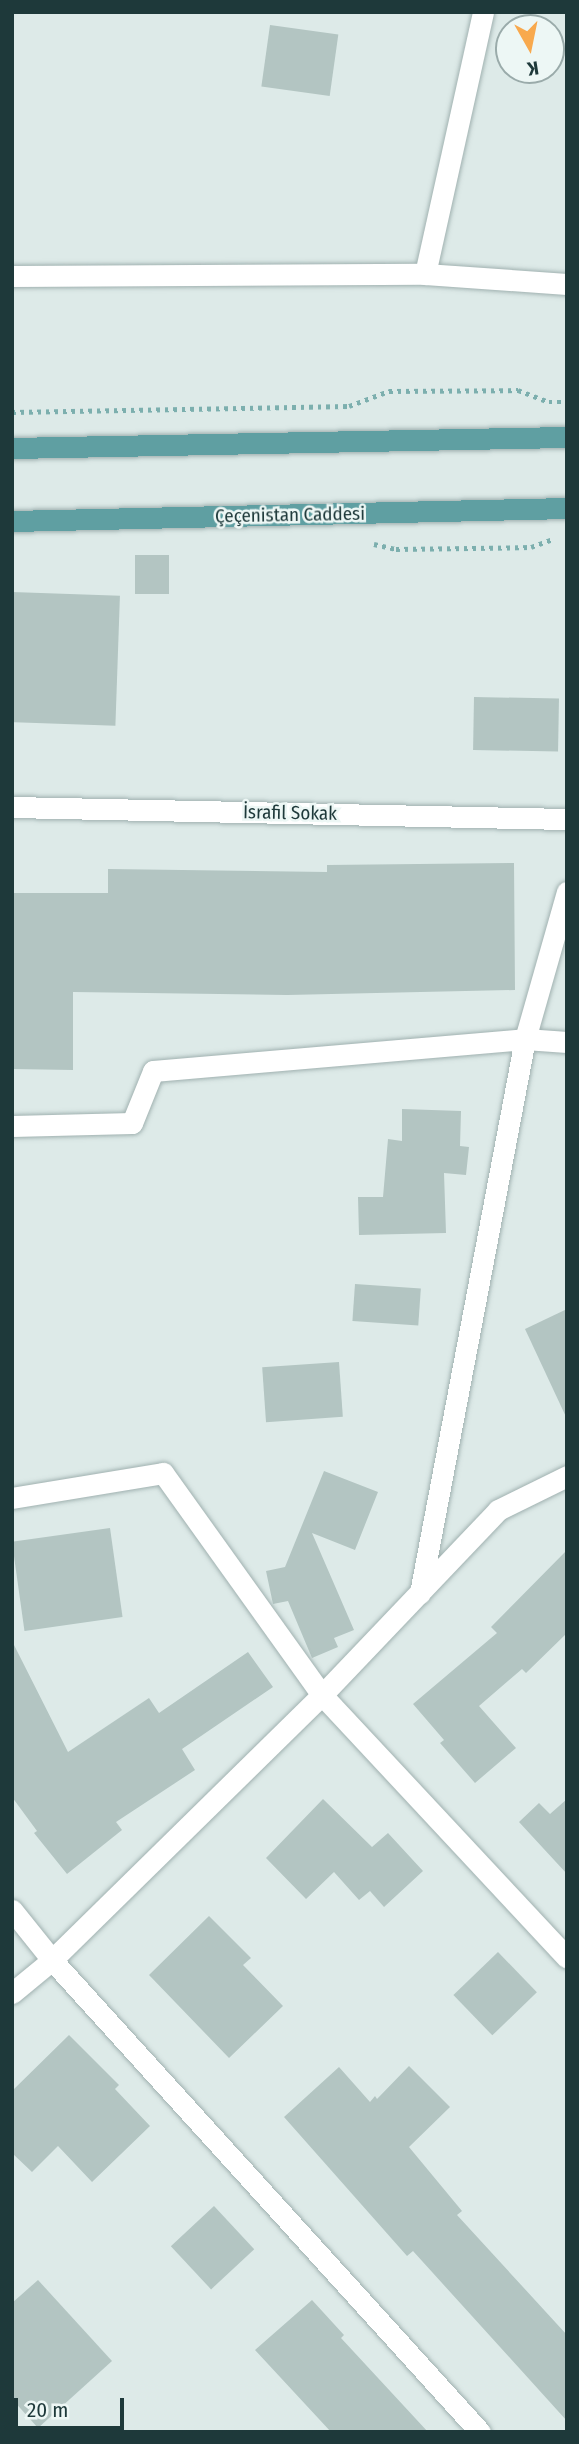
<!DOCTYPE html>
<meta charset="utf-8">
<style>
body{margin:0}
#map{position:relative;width:579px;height:2444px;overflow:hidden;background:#ddeae8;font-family:"Fira Sans Condensed",sans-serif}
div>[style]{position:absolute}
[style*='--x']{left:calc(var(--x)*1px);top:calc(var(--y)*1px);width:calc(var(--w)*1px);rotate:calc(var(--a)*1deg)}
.building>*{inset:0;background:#b3c5c2;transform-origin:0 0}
.path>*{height:4.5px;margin-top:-2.25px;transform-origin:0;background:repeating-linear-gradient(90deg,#7cafae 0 3.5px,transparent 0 8.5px)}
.roads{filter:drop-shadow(0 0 2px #a0b1b0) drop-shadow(0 0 2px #a0b1b0)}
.minor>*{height:21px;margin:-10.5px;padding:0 10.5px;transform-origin:10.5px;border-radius:10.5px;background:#fff}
.major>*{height:21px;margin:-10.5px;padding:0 10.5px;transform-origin:10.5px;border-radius:10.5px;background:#5f9fa2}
span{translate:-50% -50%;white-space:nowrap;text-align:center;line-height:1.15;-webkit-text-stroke:5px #edf7f5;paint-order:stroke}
.street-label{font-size:19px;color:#1e393a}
.frame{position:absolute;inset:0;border:14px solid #1e393a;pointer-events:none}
.north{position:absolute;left:495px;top:14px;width:70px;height:70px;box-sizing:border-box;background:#edf7f5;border:2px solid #9aabaa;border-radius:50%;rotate:171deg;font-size:19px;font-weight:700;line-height:28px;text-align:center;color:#1e393a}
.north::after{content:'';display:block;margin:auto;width:24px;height:32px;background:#f8a94d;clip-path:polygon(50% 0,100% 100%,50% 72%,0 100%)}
.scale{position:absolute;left:14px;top:2398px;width:110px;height:32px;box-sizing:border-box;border:4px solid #1e393a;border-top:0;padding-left:9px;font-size:21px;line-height:24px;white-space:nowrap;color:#1e393a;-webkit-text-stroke:5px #edf7f5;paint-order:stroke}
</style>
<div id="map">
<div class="building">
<i style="left:270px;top:25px;width:69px;height:62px;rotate:8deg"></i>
<i style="left:135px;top:555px;width:34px;height:39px"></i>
<i style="left:12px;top:592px;width:108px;height:130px;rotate:2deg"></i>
<i style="left:474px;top:697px;width:85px;height:53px;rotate:1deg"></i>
<i style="clip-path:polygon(514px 863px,515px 990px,287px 995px,73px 992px,73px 1070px,12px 1069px,12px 893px,108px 893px,108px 869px,327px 872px,327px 865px)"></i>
<i style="clip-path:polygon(402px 1109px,461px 1111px,460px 1146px,469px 1147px,466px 1175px,444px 1173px,446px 1233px,359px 1235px,358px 1197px,383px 1197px,388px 1139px,402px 1141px)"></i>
<i style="left:355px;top:1284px;width:66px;height:37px;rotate:4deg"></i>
<i style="clip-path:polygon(567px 1309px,567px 1419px,525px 1329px)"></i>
<i style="left:339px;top:1362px;width:55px;height:77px;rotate:86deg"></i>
<i style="clip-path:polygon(324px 1471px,378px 1492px,355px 1550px,312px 1533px,354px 1630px,334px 1638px,338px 1647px,312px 1658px,288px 1601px,273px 1604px,266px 1571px,285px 1567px)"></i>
<i style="left:110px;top:1528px;width:90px;height:99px;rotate:82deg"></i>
<i style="clip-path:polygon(567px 1550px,567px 1633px,526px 1673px,522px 1669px,479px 1706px,516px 1748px,475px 1783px,440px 1743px,444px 1740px,413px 1704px,497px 1633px,491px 1627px)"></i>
<i style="clip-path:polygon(12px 1641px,68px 1752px,149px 1698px,159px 1713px,248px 1652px,273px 1687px,182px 1749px,195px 1770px,116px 1822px,122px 1830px,67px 1874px,34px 1833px,37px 1831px,12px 1797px)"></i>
<i style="clip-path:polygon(323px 1799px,372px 1847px,388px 1833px,423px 1871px,384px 1907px,370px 1891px,359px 1900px,334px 1872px,306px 1899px,266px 1858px)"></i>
<i style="clip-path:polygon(567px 1799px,567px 1874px,519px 1822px,539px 1803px,550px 1814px)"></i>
<i style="clip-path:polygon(209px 1916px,251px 1958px,243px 1965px,283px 2006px,229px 2058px,149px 1975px)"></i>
<i style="left:498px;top:1952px;width:56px;height:62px;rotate:46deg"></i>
<i style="clip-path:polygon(69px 2035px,119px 2085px,115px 2089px,150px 2126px,92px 2182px,58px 2146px,32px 2172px,12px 2153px,12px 2091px)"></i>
<i style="clip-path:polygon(409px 2066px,450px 2107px,409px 2147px,462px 2211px,457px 2215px,567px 2335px,567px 2421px,413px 2251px,407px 2256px,284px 2117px,339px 2067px,370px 2102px,375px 2096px,377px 2099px)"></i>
<i style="left:214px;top:2206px;width:59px;height:59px;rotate:47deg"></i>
<i style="clip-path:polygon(38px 2280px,112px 2361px,38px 2428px,12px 2399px,12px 2303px)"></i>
<i style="clip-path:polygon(312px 2300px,344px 2335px,341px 2338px,428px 2432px,331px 2432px,255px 2350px)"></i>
</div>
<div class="path">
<i style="--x:12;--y:412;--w:337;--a:-1"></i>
<i style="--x:349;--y:406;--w:43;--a:-20.6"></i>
<i style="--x:389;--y:391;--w:129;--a:-0.4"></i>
<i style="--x:518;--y:390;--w:33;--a:21"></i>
<i style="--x:549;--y:402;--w:18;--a:0"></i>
<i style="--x:374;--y:544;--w:23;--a:13"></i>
<i style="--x:396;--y:549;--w:135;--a:-0.8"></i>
<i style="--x:531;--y:547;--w:23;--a:-20"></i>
</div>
<div class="roads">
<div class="minor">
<i style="--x:425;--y:274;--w:268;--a:-77.5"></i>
<i style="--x:12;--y:276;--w:413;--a:-0.3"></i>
<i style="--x:425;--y:274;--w:142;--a:4"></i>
<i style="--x:12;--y:807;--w:555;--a:1.24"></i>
<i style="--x:12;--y:1126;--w:120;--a:-1.4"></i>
<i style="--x:132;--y:1123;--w:56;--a:-68"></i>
<i style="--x:153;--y:1071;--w:373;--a:-4.9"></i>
<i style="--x:525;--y:1039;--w:42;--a:4.1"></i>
<i style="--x:12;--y:1498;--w:153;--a:-9.4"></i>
<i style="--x:163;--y:1473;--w:273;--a:54.4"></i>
<i style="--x:322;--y:1695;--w:359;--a:47"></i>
<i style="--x:420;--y:1593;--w:564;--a:-79.27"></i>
<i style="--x:525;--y:1039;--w:153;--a:-74.1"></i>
<i style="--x:12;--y:1910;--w:64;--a:51.3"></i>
<i style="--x:52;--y:1960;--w:637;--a:47.8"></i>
<i style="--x:12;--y:1993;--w:52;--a:-39.5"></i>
<i style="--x:52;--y:1960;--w:378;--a:-44.5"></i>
<i style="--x:322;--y:1695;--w:255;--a:-46.4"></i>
<i style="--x:498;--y:1510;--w:77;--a:-26.2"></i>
</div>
<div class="major">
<i style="--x:12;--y:448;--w:555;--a:-1.14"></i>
<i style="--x:12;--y:521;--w:555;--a:-1.34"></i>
</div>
</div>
<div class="street-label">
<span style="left:290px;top:515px;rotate:-1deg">Çeçenistan Caddesi</span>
<span style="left:290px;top:813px;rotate:1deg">İsrafil Sokak</span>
</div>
<div class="frame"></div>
<div class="north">K</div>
<div class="scale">20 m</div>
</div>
